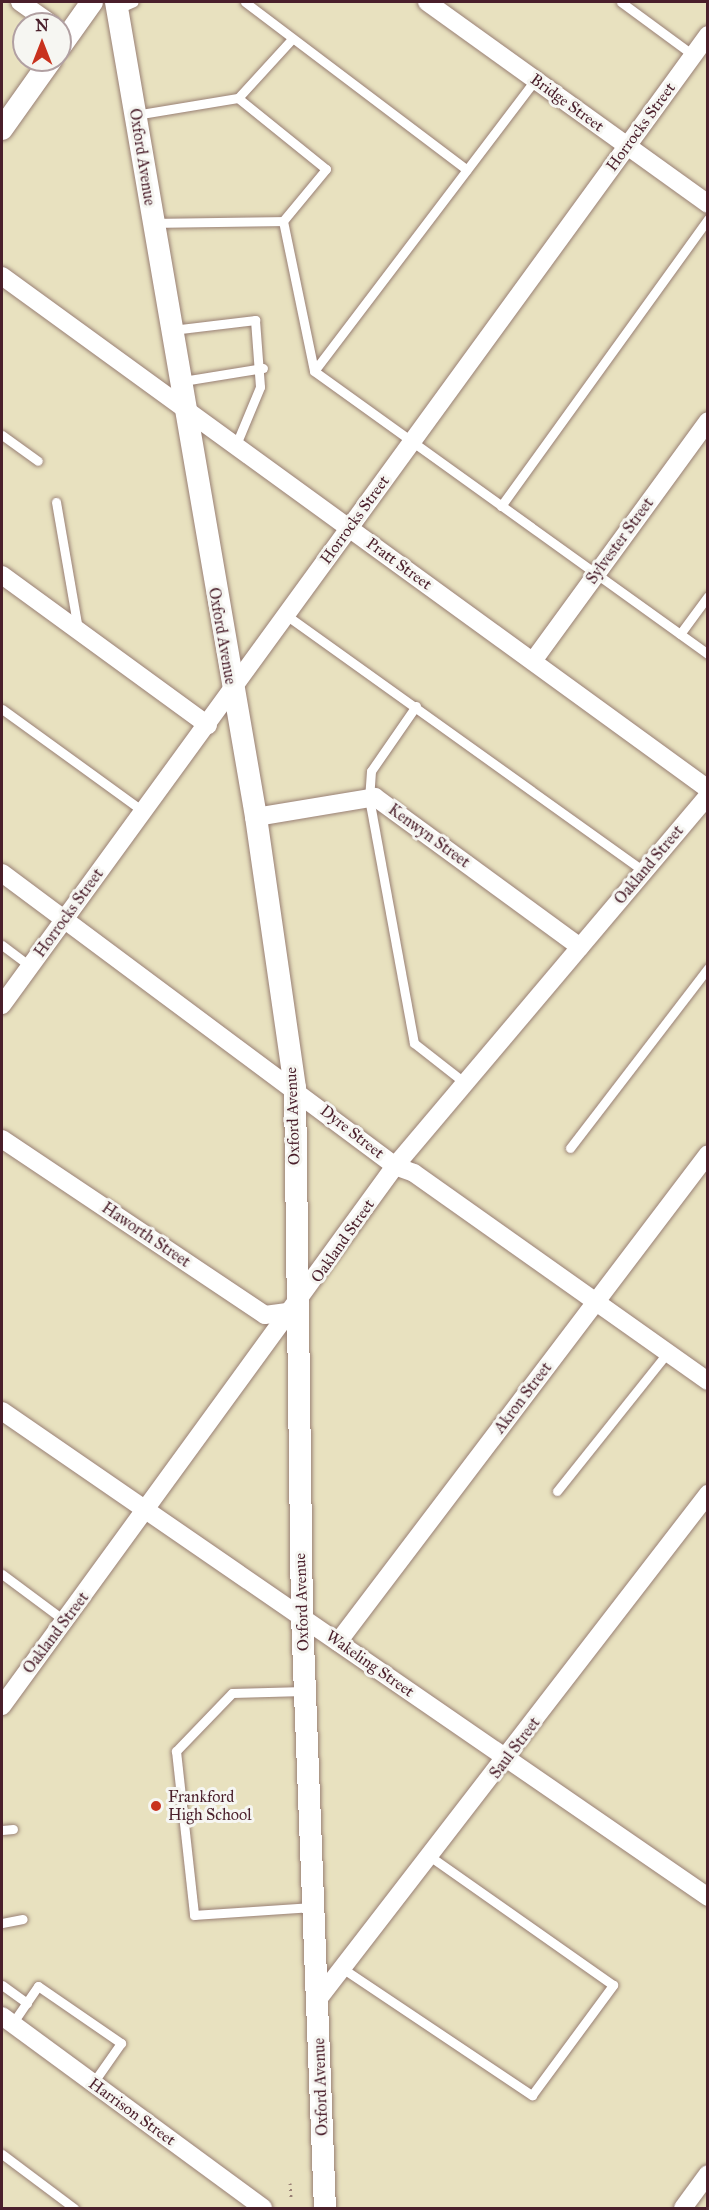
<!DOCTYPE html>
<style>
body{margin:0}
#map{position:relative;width:709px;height:2210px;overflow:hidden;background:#e8e1bf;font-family:"IM FELL Great Primer",serif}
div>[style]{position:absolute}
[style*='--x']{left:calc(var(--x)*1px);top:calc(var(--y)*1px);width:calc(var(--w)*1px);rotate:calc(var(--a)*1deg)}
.path>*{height:3px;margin-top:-1.5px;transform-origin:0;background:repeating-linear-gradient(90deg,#998075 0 1.5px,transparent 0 6px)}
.roads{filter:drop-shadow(0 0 2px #998075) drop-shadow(0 0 2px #998075)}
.service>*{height:9px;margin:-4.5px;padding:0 4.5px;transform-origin:4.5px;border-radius:4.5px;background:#fff}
.minor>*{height:18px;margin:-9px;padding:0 9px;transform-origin:9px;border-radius:9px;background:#fff}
.tertiary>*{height:22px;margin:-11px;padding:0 11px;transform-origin:11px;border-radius:11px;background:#fff}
.dots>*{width:16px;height:16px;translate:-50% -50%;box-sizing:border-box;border:3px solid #f6f6f2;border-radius:50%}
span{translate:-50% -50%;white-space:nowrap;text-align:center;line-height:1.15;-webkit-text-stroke:6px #f6f6f2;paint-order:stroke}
.street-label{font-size:16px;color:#4a1f2b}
.poi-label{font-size:16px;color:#4a1f2b}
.left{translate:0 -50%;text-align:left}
.frame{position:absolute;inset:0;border:3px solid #4a1f2b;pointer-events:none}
.north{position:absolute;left:12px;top:12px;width:60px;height:60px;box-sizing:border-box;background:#f6f6f2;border:2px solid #b1a0a2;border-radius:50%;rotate:0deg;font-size:16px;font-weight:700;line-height:24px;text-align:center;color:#4a1f2b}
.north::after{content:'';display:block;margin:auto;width:21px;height:27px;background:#c8321e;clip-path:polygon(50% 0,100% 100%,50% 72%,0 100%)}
</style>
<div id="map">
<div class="path">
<i style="--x:290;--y:2183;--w:16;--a:86"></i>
</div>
<div class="roads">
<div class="service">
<i style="--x:245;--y:2;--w:278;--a:37.1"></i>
<i style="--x:621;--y:2;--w:89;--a:36.4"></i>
<i style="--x:118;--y:9;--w:17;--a:-24"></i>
<i style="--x:535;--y:80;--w:365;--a:127.2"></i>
<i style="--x:314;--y:371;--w:485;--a:35.7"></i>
<i style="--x:238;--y:98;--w:113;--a:38.9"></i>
<i style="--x:326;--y:169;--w:67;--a:129.6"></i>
<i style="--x:135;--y:115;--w:104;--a:-9.4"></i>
<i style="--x:238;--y:98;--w:79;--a:-47.6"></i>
<i style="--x:153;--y:223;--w:130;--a:-0.9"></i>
<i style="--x:283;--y:221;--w:153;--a:78.3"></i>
<i style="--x:172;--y:330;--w:84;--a:-6.9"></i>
<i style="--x:255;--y:320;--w:67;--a:85.7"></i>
<i style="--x:260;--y:387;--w:65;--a:112.6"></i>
<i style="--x:183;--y:381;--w:81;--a:-9.2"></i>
<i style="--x:2;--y:435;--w:44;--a:35.8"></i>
<i style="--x:56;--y:502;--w:129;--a:80.2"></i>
<i style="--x:501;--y:506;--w:354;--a:-54.2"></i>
<i style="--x:286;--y:615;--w:440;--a:35.6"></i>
<i style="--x:680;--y:634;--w:47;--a:-53.6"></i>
<i style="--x:416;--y:706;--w:79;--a:124.7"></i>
<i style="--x:371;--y:771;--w:27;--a:94"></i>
<i style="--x:369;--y:798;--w:249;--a:79.6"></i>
<i style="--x:414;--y:1043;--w:65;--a:38.1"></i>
<i style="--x:2;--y:709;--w:174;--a:35.9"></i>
<i style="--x:2;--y:945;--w:35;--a:37"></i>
<i style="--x:570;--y:1148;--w:227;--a:-52.5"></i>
<i style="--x:557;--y:1491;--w:176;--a:-51.4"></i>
<i style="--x:2;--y:1574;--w:79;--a:36.7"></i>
<i style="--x:304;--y:1691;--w:72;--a:178.4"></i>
<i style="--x:232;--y:1693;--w:81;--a:134"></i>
<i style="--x:176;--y:1751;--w:165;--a:83.7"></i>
<i style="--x:194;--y:1915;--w:118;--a:-3.9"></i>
<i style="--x:2;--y:1830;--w:11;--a:-5"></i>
<i style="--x:2;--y:1923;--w:21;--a:-11"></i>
<i style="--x:342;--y:1968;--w:229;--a:33.8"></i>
<i style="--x:532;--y:2095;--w:137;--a:-53.6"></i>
<i style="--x:613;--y:1985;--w:223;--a:-144.9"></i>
<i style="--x:2;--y:1985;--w:31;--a:36"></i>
<i style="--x:12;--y:2024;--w:46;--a:-55.6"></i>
<i style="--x:38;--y:1986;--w:101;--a:34.5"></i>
<i style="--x:121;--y:2043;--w:49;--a:125"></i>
<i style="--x:2;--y:2154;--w:90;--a:36.9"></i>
</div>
<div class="minor">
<i style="--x:20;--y:2;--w:38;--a:35"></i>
<i style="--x:427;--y:2;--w:346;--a:35.7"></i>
<i style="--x:2;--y:276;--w:873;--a:36"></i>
<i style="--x:2;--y:575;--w:255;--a:36.1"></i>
<i style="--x:533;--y:661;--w:297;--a:-53.9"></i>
<i style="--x:256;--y:817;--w:121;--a:-9.5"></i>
<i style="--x:375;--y:797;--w:254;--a:36.2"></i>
<i style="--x:2;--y:873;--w:490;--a:36.7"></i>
<i style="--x:395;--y:1166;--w:20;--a:20"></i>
<i style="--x:414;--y:1173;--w:360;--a:35.3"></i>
<i style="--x:2;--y:1005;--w:1200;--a:-53.95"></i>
<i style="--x:2;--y:1139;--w:316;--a:33.8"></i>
<i style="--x:265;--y:1315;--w:30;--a:-8"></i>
<i style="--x:2;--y:1411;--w:857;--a:34.54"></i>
<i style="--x:338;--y:1642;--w:612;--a:-52.83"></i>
<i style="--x:2;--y:1706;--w:668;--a:-53.95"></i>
<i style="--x:395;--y:1166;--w:485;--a:-49.8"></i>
<i style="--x:319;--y:1998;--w:637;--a:-52.34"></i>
<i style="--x:2;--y:2016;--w:324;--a:36.3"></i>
<i style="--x:683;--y:2208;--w:42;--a:-53.7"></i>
</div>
<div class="tertiary">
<i style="--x:116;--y:2;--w:827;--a:80.25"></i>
<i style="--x:256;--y:817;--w:274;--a:81.8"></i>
<i style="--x:295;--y:1088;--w:528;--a:89.24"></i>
<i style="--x:302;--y:1616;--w:592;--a:87.78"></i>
<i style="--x:60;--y:47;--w:55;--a:-54.6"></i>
<i style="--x:2;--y:129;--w:85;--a:-54.6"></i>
</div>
</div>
<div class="dots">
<i style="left:156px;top:1806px;background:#c8321e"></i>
</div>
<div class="street-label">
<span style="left:567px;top:103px;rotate:36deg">Bridge Street</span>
<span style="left:641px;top:127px;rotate:-54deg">Horrocks Street</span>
<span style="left:142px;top:157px;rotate:81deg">Oxford Avenue</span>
<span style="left:355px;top:520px;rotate:-54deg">Horrocks Street</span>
<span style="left:620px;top:541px;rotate:-54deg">Sylvester Street</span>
<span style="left:399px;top:564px;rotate:36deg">Pratt Street</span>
<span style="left:222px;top:636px;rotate:80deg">Oxford Avenue</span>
<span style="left:429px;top:836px;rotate:36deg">Kenwyn Street</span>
<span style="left:649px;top:865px;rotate:-50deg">Oakland Street</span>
<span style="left:69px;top:913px;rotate:-54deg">Horrocks Street</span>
<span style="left:293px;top:1116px;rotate:-92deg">Oxford Avenue</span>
<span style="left:352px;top:1132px;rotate:38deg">Dyre Street</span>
<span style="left:146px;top:1235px;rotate:34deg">Haworth Street</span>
<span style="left:343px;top:1241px;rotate:-55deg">Oakland Street</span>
<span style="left:523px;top:1398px;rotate:-53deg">Akron Street</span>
<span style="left:302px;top:1602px;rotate:-92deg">Oxford Avenue</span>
<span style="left:56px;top:1633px;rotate:-53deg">Oakland Street</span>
<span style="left:370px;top:1664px;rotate:35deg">Wakeling Street</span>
<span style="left:515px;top:1748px;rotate:-53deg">Saul Street</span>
<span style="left:321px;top:2087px;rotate:-92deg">Oxford Avenue</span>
<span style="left:132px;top:2112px;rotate:36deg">Harrison Street</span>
</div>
<div class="poi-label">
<span class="left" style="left:168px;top:1806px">Frankford<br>High School</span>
</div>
<div class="frame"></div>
<div class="north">N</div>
</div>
